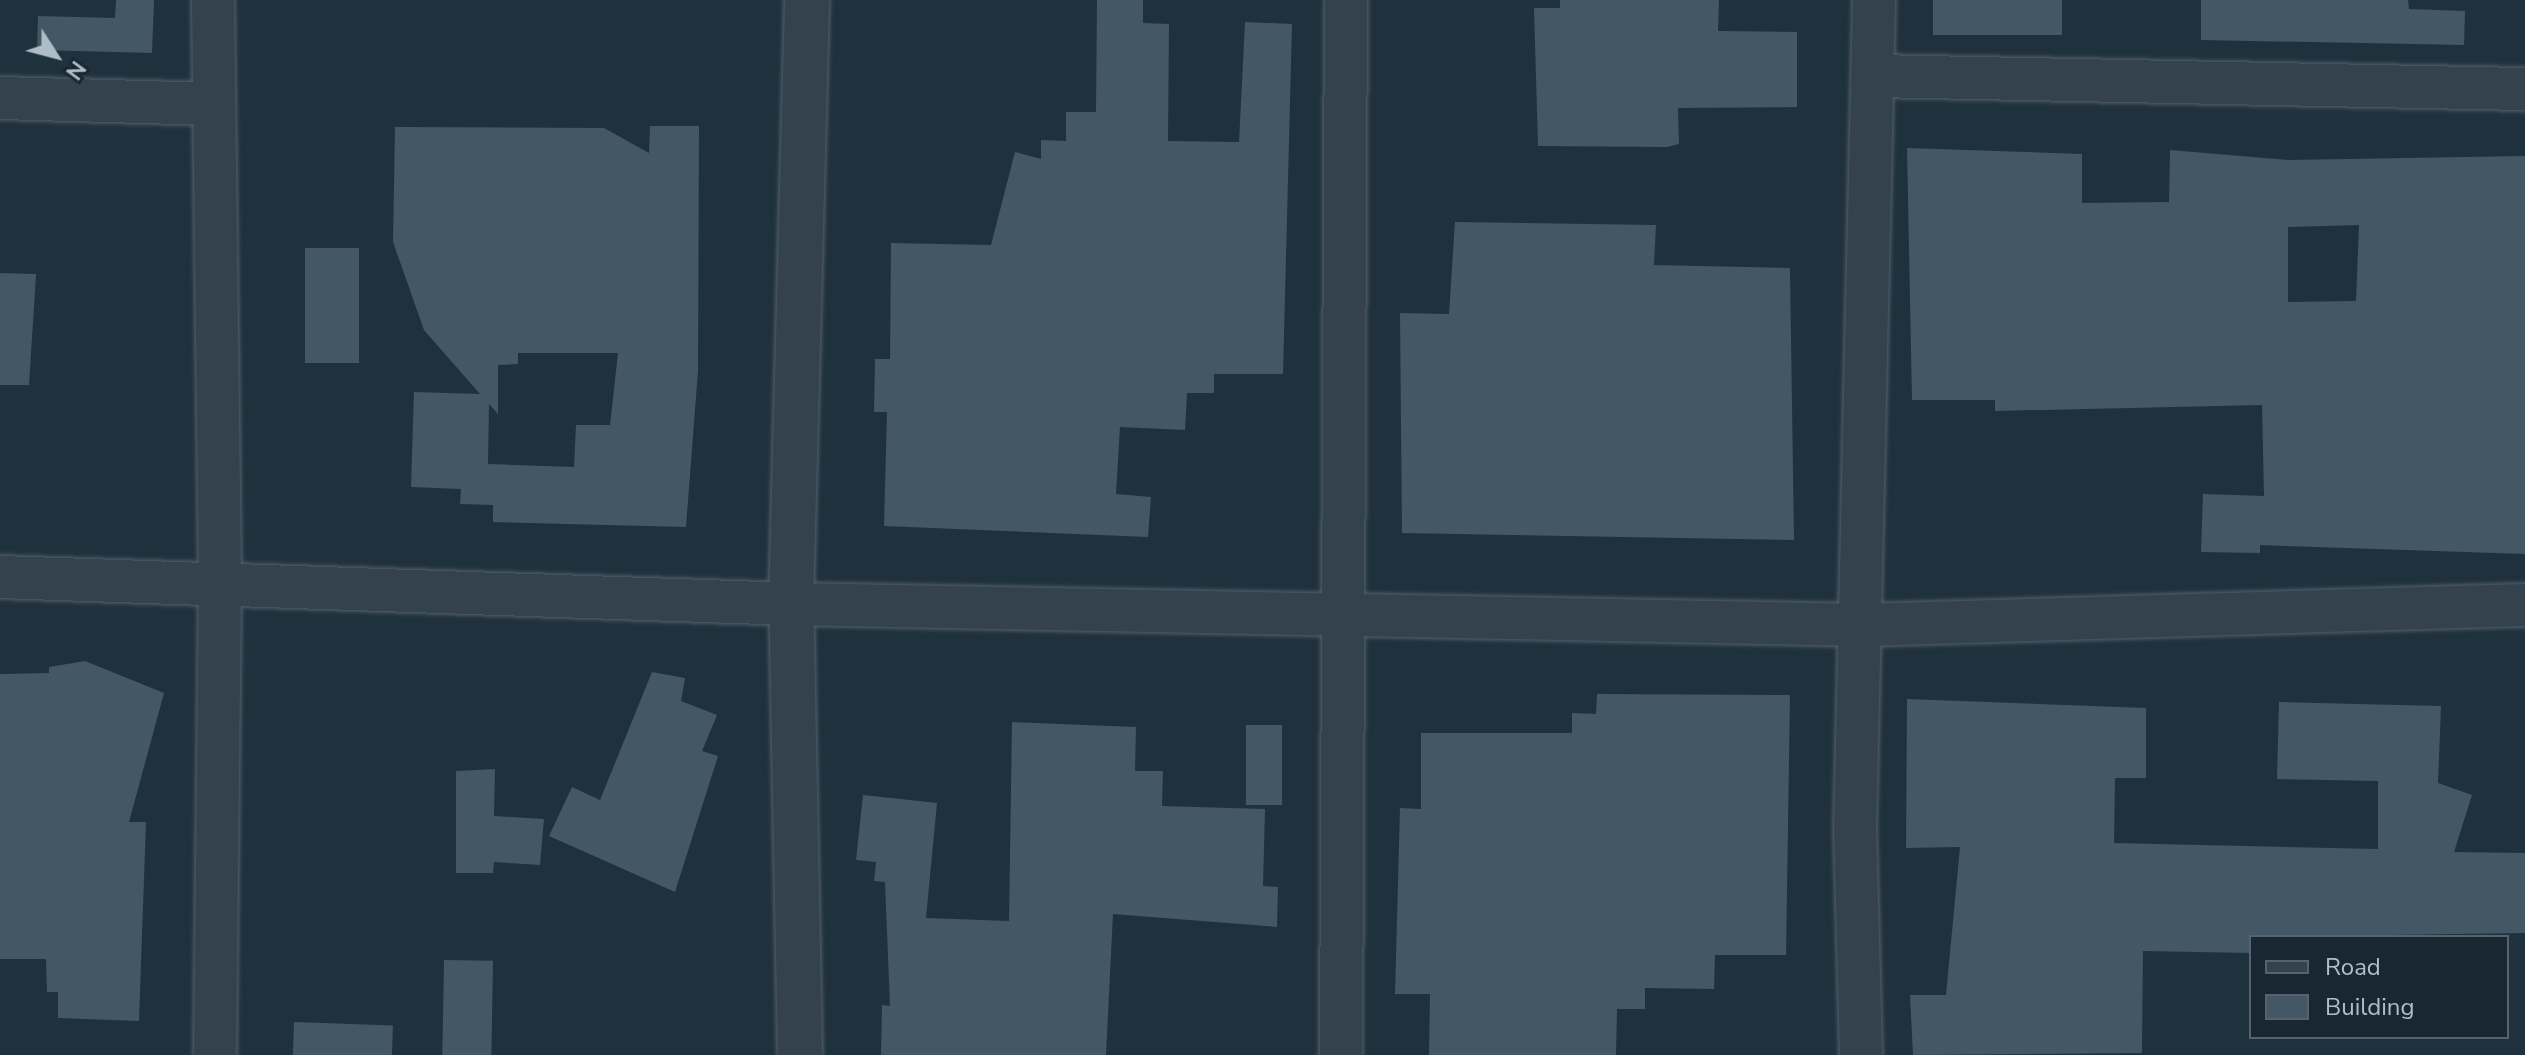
<!DOCTYPE html>
<style>
body{margin:0}
#map{position:relative;width:2525px;height:1055px;overflow:hidden;background:#20313e;font-family:"Nunito Sans",sans-serif}
div>[style]{position:absolute}
[style*='--x']{left:calc(var(--x)*1px);top:calc(var(--y)*1px);width:calc(var(--w)*1px);rotate:calc(var(--a)*1deg)}
.building>*{inset:0;background:#445764;transform-origin:0 0}
.roads{filter:drop-shadow(0 0 2px #52606b) drop-shadow(0 0 2px #52606b)}
.minor>*{height:42px;margin:-21px;padding:0 21px;transform-origin:21px;border-radius:21px;background:#34424e}
.tertiary>*{height:44px;margin:-22px;padding:0 22px;transform-origin:22px;border-radius:22px;background:#34424e}
span{translate:-50% -50%;white-space:nowrap;text-align:center;line-height:1.15;-webkit-text-stroke:6px #192732;paint-order:stroke}
.legend{position:absolute;left:2249px;top:935px;width:260px;height:104px;box-sizing:border-box;background:#192732;border:2px solid #55636e;margin:0;padding:10px 14px;list-style:none;font-size:24px;color:#afbdc9}
.legend li{display:flex;align-items:center;gap:16px;height:40px}
.legend b{width:40px;border:2px solid #55636e}
.north{position:absolute;left:16px;top:16px;width:80px;height:80px;-webkit-text-stroke:6px #192732;paint-order:stroke;rotate:126deg;font-size:22px;font-weight:700;line-height:32px;text-align:center;color:#afbdc9}
.north::after{content:'';display:block;margin:auto;width:28px;height:36px;background:#afbdc9;clip-path:polygon(50% 0,100% 100%,50% 72%,0 100%)}
</style>
<div id="map">
<div class="building">
<i style="clip-path:polygon(116px 0,154px 0,152px 53px,37px 50px,38px 16px,115px 18px)"></i>
<i style="clip-path:polygon(1097px 0,1143px 0,1143px 23px,1169px 24px,1168px 141px,1239px 142px,1245px 22px,1292px 24px,1283px 374px,1214px 374px,1214px 393px,1187px 393px,1185px 430px,1120px 427px,1116px 494px,1151px 497px,1148px 537px,884px 526px,887px 412px,874px 412px,875px 359px,890px 359px,891px 243px,991px 245px,1015px 152px,1041px 159px,1041px 140px,1066px 141px,1066px 112px,1096px 112px)"></i>
<i style="clip-path:polygon(1560px 0,1719px 0,1718px 31px,1797px 32px,1797px 107px,1678px 108px,1679px 144px,1667px 147px,1538px 146px,1534px 8px,1560px 8px)"></i>
<i style="left:1933px;top:0;width:129px;height:35px"></i>
<i style="clip-path:polygon(2201px 0,2408px 0,2409px 9px,2465px 11px,2464px 45px,2201px 40px)"></i>
<i style="clip-path:polygon(evenodd,650px 126px,699px 126px,698px 371px,686px 527px,493px 522px,493px 505px,460px 504px,461px 489px,411px 487px,414px 392px,480px 394px,424px 330px,393px 242px,395px 127px,604px 128px,649px 153px,650px 126px,518px 353px,618px 353px,610px 425px,576px 425px,574px 467px,488px 464px,489px 404px,498px 414px,498px 365px,518px 364px,518px 353px)"></i>
<i style="clip-path:polygon(evenodd,1907px 148px,2082px 154px,2082px 203px,2169px 202px,2170px 150px,2289px 160px,2525px 156px,2525px 554px,2260px 545px,2260px 553px,2201px 552px,2203px 494px,2264px 496px,2262px 405px,1995px 411px,1995px 400px,1912px 400px,1907px 148px,2359px 225px,2356px 301px,2288px 302px,2288px 227px,2359px 225px)"></i>
<i style="clip-path:polygon(1455px 222px,1656px 225px,1654px 265px,1790px 268px,1794px 540px,1402px 533px,1400px 313px,1449px 314px)"></i>
<i style="left:305px;top:248px;width:54px;height:115px"></i>
<i style="clip-path:polygon(0 273px,36px 274px,29px 385px,0 385px)"></i>
<i style="clip-path:polygon(85px 661px,164px 693px,129px 822px,146px 822px,139px 1021px,58px 1018px,58px 992px,47px 992px,46px 959px,0 959px,0 674px,49px 673px,49px 667px)"></i>
<i style="clip-path:polygon(652px 672px,685px 678px,681px 701px,717px 715px,702px 751px,718px 756px,675px 892px,549px 836px,572px 787px,600px 800px)"></i>
<i style="clip-path:polygon(1597px 694px,1790px 695px,1786px 955px,1715px 955px,1714px 989px,1645px 988px,1645px 1009px,1617px 1009px,1616px 1055px,1429px 1055px,1430px 994px,1395px 994px,1400px 808px,1421px 809px,1421px 733px,1572px 733px,1572px 713px,1596px 714px)"></i>
<i style="clip-path:polygon(1907px 699px,2146px 708px,2146px 778px,2115px 778px,2114px 843px,2378px 849px,2378px 781px,2277px 779px,2279px 702px,2441px 706px,2438px 783px,2472px 795px,2454px 852px,2525px 853px,2525px 933px,2251px 937px,2251px 953px,2143px 951px,2142px 1053px,1913px 1055px,1910px 995px,1946px 995px,1960px 847px,1906px 848px)"></i>
<i style="clip-path:polygon(1012px 722px,1136px 727px,1135px 771px,1163px 771px,1162px 806px,1265px 809px,1263px 886px,1278px 887px,1277px 927px,1113px 914px,1106px 1055px,881px 1055px,882px 1005px,890px 1006px,885px 882px,874px 881px,876px 862px,856px 860px,863px 795px,937px 803px,926px 918px,1009px 921px)"></i>
<i style="left:1246px;top:725px;width:36px;height:80px"></i>
<i style="clip-path:polygon(495px 769px,494px 816px,544px 819px,540px 865px,494px 862px,493px 873px,456px 873px,456px 771px)"></i>
<i style="left:444px;top:960px;width:49px;height:95px;rotate:1deg"></i>
<i style="left:294px;top:1022px;width:99px;height:33px;rotate:2deg"></i>
</div>
<div class="roads">
<div class="minor">
<i style="--x:213;--y:0;--w:582;--a:89.31"></i>
<i style="--x:220;--y:582;--w:473;--a:90.6"></i>
<i style="--x:1875;--y:76;--w:650;--a:1.15"></i>
<i style="--x:0;--y:98;--w:211;--a:1.6"></i>
<i style="--x:0;--y:577;--w:791;--a:1.95"></i>
<i style="--x:791;--y:604;--w:1072;--a:1.12"></i>
<i style="--x:1863;--y:625;--w:662;--a:-1.73"></i>
<i style="--x:1341;--y:1055;--w:1055;--a:-89.73"></i>
<i style="--x:1861;--y:1055;--w:223;--a:-91.5"></i>
<i style="--x:1855;--y:832;--w:832;--a:-88.69"></i>
</div>
<div class="tertiary">
<i style="--x:800;--y:1055;--w:451;--a:-91.1"></i>
<i style="--x:791;--y:604;--w:604;--a:-88.48"></i>
</div>
</div>
<ul class="legend">
<li><b style="height:10px;background:#34424e"></b>Road</li>
<li><b style="height:22px;background:#445764"></b>Building</li>
</ul>
<div class="north">N</div>
</div>
